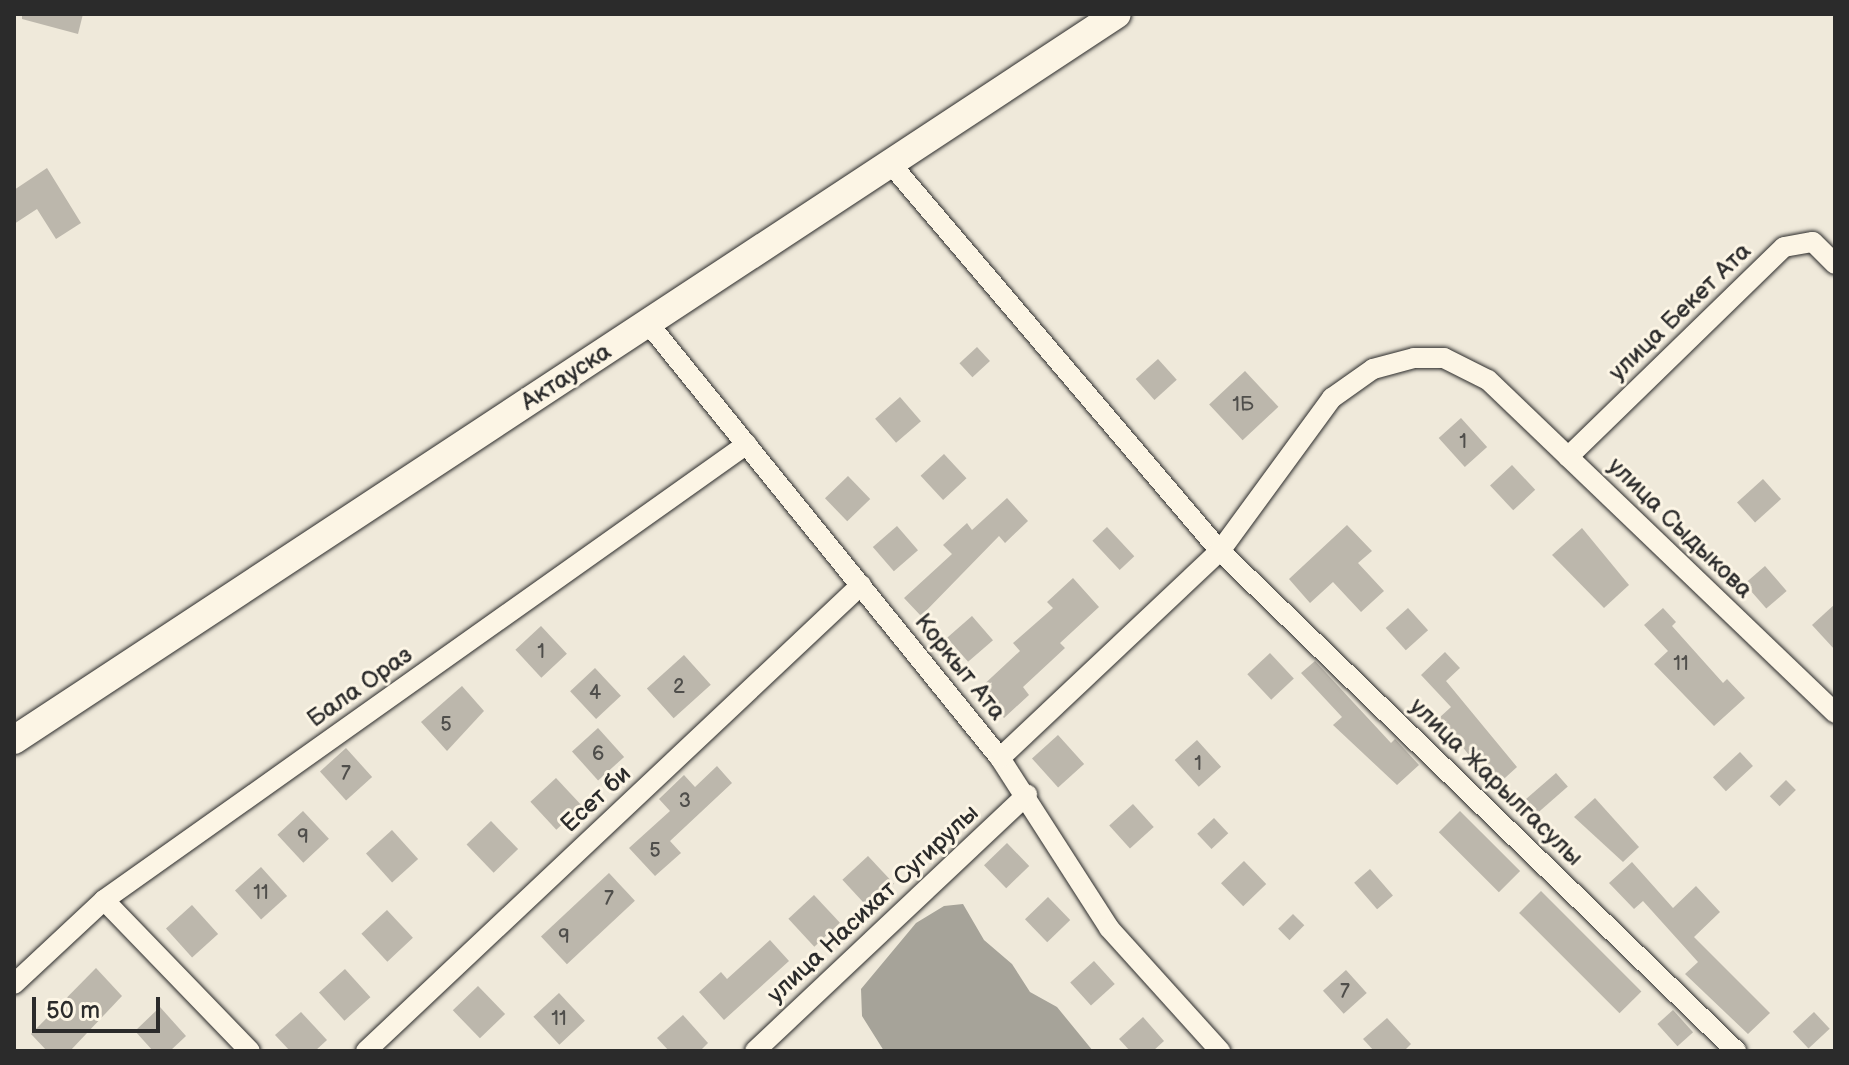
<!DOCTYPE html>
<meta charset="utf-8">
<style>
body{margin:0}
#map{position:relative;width:1849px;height:1065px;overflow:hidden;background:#efe9da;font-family:"Balsamiq Sans",sans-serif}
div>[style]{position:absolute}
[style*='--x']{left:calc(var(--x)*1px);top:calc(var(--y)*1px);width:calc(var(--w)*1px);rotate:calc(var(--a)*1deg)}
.water>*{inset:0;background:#a6a399}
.building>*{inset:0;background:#bcb7ac;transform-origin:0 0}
.roads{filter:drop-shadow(0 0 2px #2b2b2b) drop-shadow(0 0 2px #2b2b2b)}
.street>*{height:20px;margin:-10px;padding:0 10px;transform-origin:10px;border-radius:10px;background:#fcf5e5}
.secondary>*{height:28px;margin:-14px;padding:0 14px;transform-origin:14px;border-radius:14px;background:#fcf5e5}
span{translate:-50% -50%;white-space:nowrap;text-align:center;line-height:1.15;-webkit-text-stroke:6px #fcf5e5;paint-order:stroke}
.number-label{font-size:20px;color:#4f4e4b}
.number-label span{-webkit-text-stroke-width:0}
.street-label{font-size:24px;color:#2b2b2b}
.frame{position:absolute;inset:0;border:16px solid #2b2b2b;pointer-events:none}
.scale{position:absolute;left:32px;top:997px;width:128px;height:36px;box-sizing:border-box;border:4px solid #2b2b2b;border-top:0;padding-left:10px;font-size:24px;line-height:28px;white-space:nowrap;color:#2b2b2b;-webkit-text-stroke:6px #fcf5e5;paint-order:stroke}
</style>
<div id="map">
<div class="water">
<i style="clip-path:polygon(963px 904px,984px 940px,1012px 964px,1030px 992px,1057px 1007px,1093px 1051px,884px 1051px,862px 1016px,861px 989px,916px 923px,944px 906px)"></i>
</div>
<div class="building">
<i style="clip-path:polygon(22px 14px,83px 14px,78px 34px,22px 19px)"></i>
<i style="clip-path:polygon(47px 168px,81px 223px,56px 239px,37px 209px,14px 224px,14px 190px)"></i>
<i style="left:977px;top:347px;width:19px;height:24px;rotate:47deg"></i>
<i style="left:1158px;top:359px;width:28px;height:30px;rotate:48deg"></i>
<i style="left:1245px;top:371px;width:49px;height:49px;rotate:47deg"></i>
<i style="left:900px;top:397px;width:32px;height:33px;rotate:49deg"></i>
<i style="left:1461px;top:418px;width:39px;height:30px;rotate:48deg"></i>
<i style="left:944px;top:454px;width:33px;height:32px;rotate:47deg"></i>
<i style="left:1512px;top:465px;width:34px;height:30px;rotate:47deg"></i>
<i style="left:848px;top:476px;width:32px;height:32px;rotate:46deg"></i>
<i style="left:1763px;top:479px;width:27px;height:35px;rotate:48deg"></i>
<i style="clip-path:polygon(1007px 498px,1028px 521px,1005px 543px,999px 536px,921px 616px,904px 598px,952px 554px,943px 545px,967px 523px,972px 530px)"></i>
<i style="clip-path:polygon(1347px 525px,1372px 551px,1358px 563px,1384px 591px,1361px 612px,1333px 582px,1310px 603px,1289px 579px)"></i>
<i style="left:897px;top:526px;width:32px;height:32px;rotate:49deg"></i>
<i style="left:1107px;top:527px;width:40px;height:20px;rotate:47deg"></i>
<i style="clip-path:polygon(1582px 528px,1629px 585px,1604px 608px,1552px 555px)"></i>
<i style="left:1765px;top:566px;width:33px;height:27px;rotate:49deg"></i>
<i style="clip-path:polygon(1073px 578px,1099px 607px,1060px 643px,1065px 648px,1023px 687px,1029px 695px,1004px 718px,978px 690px,1020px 651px,1013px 643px,1053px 608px,1047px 602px)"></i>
<i style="clip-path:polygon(1835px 604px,1835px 650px,1812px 625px)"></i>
<i style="left:1408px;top:608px;width:30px;height:30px;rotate:48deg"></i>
<i style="clip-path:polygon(1663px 608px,1676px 622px,1672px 626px,1723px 683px,1727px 679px,1745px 698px,1714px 726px,1654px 664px,1668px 651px,1644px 625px)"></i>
<i style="left:972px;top:616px;width:32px;height:33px;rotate:49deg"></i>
<i style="left:541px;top:626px;width:38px;height:35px;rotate:47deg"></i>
<i style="clip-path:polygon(1445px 652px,1460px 668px,1446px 681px,1517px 767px,1495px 787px,1439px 718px,1451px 707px,1421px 675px)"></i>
<i style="left:1270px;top:653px;width:35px;height:31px;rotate:47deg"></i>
<i style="left:684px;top:655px;width:40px;height:50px;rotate:48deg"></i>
<i style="clip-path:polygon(1315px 661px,1391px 743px,1395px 739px,1419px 765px,1397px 785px,1333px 725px,1342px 717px,1301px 673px)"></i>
<i style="left:595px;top:668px;width:38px;height:34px;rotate:47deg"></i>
<i style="clip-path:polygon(462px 686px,484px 711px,447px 751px,421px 722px)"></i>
<i style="left:598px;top:728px;width:39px;height:35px;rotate:48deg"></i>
<i style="left:1058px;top:735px;width:39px;height:35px;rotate:48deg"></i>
<i style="left:1197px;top:740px;width:36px;height:30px;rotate:48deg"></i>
<i style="left:346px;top:748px;width:39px;height:35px;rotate:48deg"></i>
<i style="left:1740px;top:752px;width:19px;height:37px;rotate:47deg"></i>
<i style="clip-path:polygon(717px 766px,732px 783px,670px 841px,681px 853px,655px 876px,629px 848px,670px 811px,659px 799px,684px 775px,695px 787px)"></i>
<i style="left:1556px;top:773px;width:18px;height:42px;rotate:49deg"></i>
<i style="left:556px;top:778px;width:38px;height:35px;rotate:47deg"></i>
<i style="left:1786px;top:780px;width:14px;height:23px;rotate:45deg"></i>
<i style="clip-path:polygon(1595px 798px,1639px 847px,1623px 862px,1574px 817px)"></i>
<i style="left:1133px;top:804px;width:31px;height:32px;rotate:48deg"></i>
<i style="left:303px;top:811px;width:38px;height:35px;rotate:47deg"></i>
<i style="left:1460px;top:811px;width:85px;height:30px;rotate:45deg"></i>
<i style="left:1214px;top:818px;width:21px;height:23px;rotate:47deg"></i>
<i style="left:491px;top:821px;width:39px;height:34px;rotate:46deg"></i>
<i style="left:392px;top:830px;width:39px;height:35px;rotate:48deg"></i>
<i style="left:1007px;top:843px;width:32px;height:32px;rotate:46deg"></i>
<i style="left:868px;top:856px;width:38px;height:35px;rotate:47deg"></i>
<i style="left:1244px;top:861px;width:32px;height:32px;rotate:46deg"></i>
<i style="clip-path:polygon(1632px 862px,1673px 908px,1696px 886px,1720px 912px,1694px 937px,1770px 1013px,1748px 1034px,1685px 974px,1698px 962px,1643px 901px,1634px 909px,1609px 883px)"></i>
<i style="left:261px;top:867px;width:39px;height:35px;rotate:48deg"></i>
<i style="left:1370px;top:869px;width:35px;height:21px;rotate:49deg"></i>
<i style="left:609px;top:873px;width:38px;height:93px;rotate:47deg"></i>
<i style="left:1541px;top:891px;width:142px;height:31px;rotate:45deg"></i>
<i style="left:814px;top:895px;width:38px;height:35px;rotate:47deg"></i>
<i style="left:1048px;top:897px;width:32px;height:32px;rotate:46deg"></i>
<i style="left:192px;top:905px;width:39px;height:35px;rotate:48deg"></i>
<i style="left:387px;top:910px;width:38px;height:35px;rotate:47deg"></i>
<i style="left:1293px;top:914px;width:16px;height:21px;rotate:45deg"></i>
<i style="clip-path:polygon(770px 940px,789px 961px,724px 1020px,699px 992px,721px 972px,727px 979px)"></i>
<i style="left:1094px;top:961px;width:31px;height:32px;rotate:48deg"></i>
<i style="clip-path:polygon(96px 968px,122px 996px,70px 1051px,47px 1051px,31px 1034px)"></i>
<i style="left:345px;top:969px;width:38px;height:35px;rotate:48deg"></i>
<i style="left:1346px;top:970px;width:31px;height:31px;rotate:48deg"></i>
<i style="left:478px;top:986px;width:39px;height:35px;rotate:46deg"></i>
<i style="left:559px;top:993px;width:38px;height:35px;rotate:47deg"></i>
<i style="clip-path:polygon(160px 1007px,186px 1036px,170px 1051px,153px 1051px,135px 1031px)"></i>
<i style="left:1673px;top:1010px;width:30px;height:21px;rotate:48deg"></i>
<i style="clip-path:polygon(301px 1012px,327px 1040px,315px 1051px,290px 1051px,275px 1035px)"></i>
<i style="left:1814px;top:1012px;width:23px;height:29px;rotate:47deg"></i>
<i style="clip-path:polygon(683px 1015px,708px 1043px,700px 1051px,669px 1051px,657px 1038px)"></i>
<i style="clip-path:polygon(1143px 1017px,1164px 1041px,1153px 1051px,1130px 1051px,1119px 1039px)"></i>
<i style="clip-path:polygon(1387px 1018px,1411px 1044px,1404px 1051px,1374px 1051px,1363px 1039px)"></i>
</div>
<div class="roads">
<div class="street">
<i style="--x:890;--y:163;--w:509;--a:49.62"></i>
<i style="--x:1220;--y:551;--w:719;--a:44.1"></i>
<i style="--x:648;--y:323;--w:560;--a:51.02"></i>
<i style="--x:1000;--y:758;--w:202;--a:57.3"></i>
<i style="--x:1109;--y:928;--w:166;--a:47.9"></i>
<i style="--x:1568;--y:457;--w:301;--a:-44.2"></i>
<i style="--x:1784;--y:247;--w:29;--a:-10"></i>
<i style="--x:1813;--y:242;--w:31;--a:45"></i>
<i style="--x:1000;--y:758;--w:302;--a:-43.3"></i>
<i style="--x:1220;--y:551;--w:190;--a:-53.8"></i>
<i style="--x:1332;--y:398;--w:50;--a:-35.3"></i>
<i style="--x:1373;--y:369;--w:42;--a:-15"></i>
<i style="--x:1414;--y:358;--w:30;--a:0"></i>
<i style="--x:1444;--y:358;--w:49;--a:26.6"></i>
<i style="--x:1488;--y:380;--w:481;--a:43.8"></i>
<i style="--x:104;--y:900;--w:210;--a:46"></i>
<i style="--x:14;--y:984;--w:123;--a:-43"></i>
<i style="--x:104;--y:900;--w:788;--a:-35.34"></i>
<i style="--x:366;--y:1051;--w:680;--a:-43.27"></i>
<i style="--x:755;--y:1051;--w:374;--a:-43.3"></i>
</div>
<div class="secondary">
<i style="--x:14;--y:740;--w:1320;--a:-33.35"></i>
</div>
</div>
<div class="number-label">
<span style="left:1243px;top:405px">1Б</span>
<span style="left:1463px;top:442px">1</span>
<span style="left:541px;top:652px">1</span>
<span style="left:1681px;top:664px">11</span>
<span style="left:679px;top:687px">2</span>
<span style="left:595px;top:693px">4</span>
<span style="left:446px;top:725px">5</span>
<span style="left:598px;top:754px">6</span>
<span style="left:1198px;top:764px">1</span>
<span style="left:346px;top:774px">7</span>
<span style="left:685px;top:801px">3</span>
<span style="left:303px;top:837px">9</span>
<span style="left:655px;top:851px">5</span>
<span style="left:261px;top:893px">11</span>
<span style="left:609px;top:899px">7</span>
<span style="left:564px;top:937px">9</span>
<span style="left:1345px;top:992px">7</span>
<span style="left:559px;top:1019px">11</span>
</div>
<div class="street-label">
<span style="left:1680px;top:312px;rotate:-44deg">улица Бекет Ата</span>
<span style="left:566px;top:377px;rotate:-33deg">Актауска</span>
<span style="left:1680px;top:528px;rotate:44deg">улица Сыдыкова</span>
<span style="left:960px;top:667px;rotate:51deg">Коркыт Ата</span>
<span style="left:360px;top:687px;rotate:-35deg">Бала Ораз</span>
<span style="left:1496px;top:782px;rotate:44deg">улица Жарылгасулы</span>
<span style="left:596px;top:799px;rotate:-43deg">Есет би</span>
<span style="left:873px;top:904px;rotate:-43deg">улица Насихат Сугирулы</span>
</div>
<div class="frame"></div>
<div class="scale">50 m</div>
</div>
